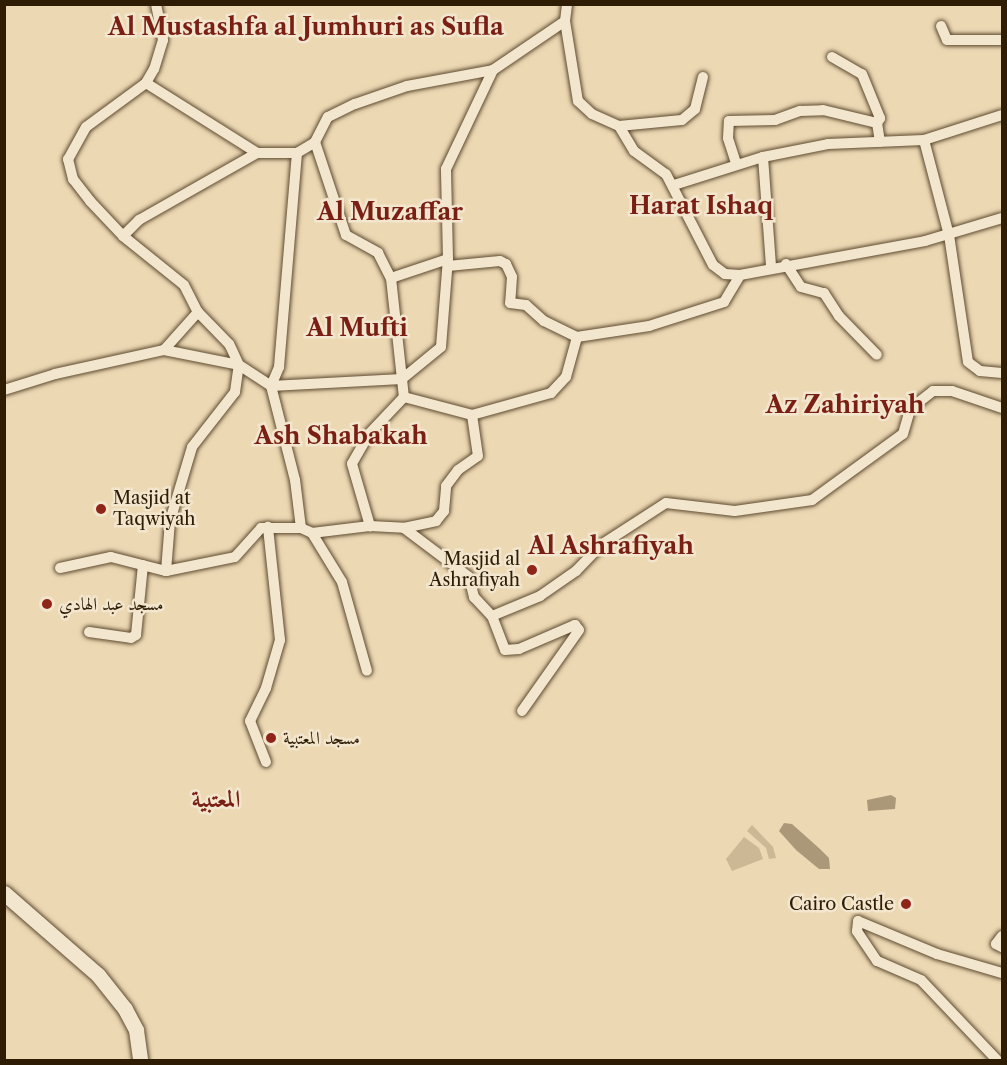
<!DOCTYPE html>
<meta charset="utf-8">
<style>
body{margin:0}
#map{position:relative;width:1007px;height:1065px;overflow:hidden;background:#ecd8b3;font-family:"Libre Caslon Text",Amiri,serif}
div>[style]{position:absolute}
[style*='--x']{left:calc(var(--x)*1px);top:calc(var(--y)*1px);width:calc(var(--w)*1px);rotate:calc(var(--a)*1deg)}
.green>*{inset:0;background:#ccb895}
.water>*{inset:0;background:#ab9878}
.roads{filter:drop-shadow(0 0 2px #5e4b30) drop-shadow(0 0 2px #5e4b30)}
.street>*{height:10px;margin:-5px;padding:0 5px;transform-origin:5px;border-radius:5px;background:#f3e6ce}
.secondary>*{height:15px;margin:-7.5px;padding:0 7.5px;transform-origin:7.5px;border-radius:7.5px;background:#f3e6ce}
.dots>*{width:16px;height:16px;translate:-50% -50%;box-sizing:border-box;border:3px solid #f3e6ce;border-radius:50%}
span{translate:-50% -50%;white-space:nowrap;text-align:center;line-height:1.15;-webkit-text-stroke:5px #f3e6ce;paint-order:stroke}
.poi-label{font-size:18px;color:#2e1c04}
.left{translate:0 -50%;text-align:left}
.right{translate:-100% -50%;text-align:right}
.district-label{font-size:24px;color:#7a1f14;font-weight:700}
.frame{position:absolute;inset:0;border:6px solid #2e1c04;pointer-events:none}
</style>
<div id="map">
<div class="green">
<i style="clip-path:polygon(752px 825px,773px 847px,776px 858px,769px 859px,766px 848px,747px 831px)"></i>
<i style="clip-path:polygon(744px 837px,759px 848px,763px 859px,732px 871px,726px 859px)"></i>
</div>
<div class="water">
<i style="clip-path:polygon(891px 795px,896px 798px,895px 809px,868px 811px,867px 800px)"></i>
<i style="clip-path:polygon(784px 823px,792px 824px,820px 849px,829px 858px,830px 869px,819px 869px,796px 850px,779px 831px)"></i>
</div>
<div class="roads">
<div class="street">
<i style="--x:156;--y:4;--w:37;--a:79"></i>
<i style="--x:163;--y:40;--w:30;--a:107"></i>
<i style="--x:154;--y:69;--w:16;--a:120"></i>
<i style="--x:146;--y:83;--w:74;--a:143.7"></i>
<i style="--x:86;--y:127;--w:37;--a:119"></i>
<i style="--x:68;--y:159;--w:21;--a:76"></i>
<i style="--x:73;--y:179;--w:28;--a:52"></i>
<i style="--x:90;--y:201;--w:48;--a:46.7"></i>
<i style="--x:123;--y:236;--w:78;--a:38.8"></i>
<i style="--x:184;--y:285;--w:30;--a:63"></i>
<i style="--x:565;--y:21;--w:81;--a:80.8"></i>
<i style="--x:578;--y:101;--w:19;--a:43"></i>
<i style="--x:592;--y:114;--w:30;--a:24"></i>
<i style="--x:619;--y:126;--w:29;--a:59"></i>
<i style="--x:634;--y:151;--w:39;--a:36"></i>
<i style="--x:666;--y:174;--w:102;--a:62.7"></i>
<i style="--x:713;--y:265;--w:15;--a:37"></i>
<i style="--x:725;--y:274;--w:15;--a:4"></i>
<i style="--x:941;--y:26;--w:15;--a:67"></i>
<i style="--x:947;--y:40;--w:55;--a:0"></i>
<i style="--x:832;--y:57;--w:34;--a:30"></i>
<i style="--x:862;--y:74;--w:48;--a:67.8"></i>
<i style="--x:880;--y:118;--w:6;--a:121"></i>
<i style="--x:146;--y:83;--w:131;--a:32.2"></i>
<i style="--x:619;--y:126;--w:63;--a:-5.4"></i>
<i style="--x:682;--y:120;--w:17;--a:-40"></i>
<i style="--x:695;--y:109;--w:33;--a:-76"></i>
<i style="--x:924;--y:140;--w:98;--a:75.3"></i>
<i style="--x:949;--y:235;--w:128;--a:81.5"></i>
<i style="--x:968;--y:362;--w:15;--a:37"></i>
<i style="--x:980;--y:371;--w:22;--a:5"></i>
<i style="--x:315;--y:142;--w:98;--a:71.6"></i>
<i style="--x:346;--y:235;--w:37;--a:29"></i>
<i style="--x:378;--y:253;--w:28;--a:63"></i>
<i style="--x:391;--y:278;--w:120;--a:83.8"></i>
<i style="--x:404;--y:397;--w:51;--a:133.4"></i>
<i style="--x:369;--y:434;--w:34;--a:120"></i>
<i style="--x:352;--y:464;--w:65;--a:73.8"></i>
<i style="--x:763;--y:157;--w:110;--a:85.8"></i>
<i style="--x:736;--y:163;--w:26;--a:-108"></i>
<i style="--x:728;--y:138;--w:17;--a:-87"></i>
<i style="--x:729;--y:121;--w:46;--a:-1.2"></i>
<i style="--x:775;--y:120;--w:27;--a:-20"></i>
<i style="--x:800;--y:111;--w:23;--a:-2"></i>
<i style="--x:823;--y:110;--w:56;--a:13.5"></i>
<i style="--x:877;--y:123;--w:19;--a:81"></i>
<i style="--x:674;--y:185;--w:93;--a:-17.5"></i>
<i style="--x:763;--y:157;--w:66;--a:-11.3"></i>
<i style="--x:828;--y:144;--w:96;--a:-2.4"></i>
<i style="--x:924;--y:140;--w:82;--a:-17.8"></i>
<i style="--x:123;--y:236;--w:23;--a:-45"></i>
<i style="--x:139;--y:220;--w:136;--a:-29.6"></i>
<i style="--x:257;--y:153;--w:40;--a:0"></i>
<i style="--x:786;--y:264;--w:27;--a:57"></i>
<i style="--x:801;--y:287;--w:24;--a:15"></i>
<i style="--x:824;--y:293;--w:27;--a:57"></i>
<i style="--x:839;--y:316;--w:54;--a:45.7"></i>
<i style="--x:448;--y:266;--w:52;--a:-5.5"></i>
<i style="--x:500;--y:261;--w:7;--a:27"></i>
<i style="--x:506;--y:264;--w:14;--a:65"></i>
<i style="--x:512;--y:277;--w:26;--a:94"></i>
<i style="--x:510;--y:303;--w:16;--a:7"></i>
<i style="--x:526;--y:305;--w:24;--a:42"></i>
<i style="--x:544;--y:321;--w:37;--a:26"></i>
<i style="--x:391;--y:278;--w:60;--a:-18.4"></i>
<i style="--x:4;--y:390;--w:53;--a:-17.4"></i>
<i style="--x:55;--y:374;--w:112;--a:-12.4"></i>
<i style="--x:164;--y:350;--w:76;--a:11.3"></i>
<i style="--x:239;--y:365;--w:23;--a:-115"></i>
<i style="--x:229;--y:344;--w:45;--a:-134.1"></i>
<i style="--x:198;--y:312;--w:51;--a:131.8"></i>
<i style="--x:404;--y:397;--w:70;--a:14.8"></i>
<i style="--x:301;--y:528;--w:12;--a:24"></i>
<i style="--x:312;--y:533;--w:58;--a:-6.9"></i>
<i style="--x:370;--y:526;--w:34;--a:3"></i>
<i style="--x:404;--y:528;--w:33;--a:-12"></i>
<i style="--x:436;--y:521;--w:13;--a:-51"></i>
<i style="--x:444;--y:511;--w:25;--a:-85"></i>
<i style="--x:446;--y:486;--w:20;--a:-53"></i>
<i style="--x:458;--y:470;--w:24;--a:-35"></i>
<i style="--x:478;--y:456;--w:41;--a:-98.3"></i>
<i style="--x:472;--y:415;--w:82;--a:-15.6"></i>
<i style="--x:551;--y:393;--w:22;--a:-47"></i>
<i style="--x:566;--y:377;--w:41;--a:-74.6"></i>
<i style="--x:577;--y:337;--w:73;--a:-8.7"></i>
<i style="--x:649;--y:326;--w:79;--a:-17.7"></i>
<i style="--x:724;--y:302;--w:31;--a:-59"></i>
<i style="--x:740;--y:275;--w:188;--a:-10.4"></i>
<i style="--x:925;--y:241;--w:80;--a:-16.6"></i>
<i style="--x:404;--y:528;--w:81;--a:37"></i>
<i style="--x:469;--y:577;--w:21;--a:76"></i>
<i style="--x:474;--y:597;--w:26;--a:47"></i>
<i style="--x:492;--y:616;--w:36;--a:69"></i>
<i style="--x:505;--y:650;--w:14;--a:-4"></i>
<i style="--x:519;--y:649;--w:61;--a:-23.2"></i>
<i style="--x:575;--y:625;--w:6;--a:51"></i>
<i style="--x:579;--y:630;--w:99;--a:125.1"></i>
<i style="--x:312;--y:533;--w:57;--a:58.5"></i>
<i style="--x:342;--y:582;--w:92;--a:74.3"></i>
<i style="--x:60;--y:568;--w:52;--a:-12.2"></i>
<i style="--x:111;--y:557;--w:57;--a:14.3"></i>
<i style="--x:166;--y:571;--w:70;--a:-11.5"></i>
<i style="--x:235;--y:557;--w:39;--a:-48"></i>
<i style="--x:261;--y:528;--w:40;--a:0"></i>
<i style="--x:301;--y:528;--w:48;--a:-97.1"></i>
<i style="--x:295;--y:480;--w:97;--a:-104.3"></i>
<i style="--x:271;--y:386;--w:21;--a:-67"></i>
<i style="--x:279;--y:367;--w:215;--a:-85.2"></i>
<i style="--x:297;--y:153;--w:21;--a:-31"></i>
<i style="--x:315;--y:142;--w:28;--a:-63"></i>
<i style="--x:328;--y:117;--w:30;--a:-26"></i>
<i style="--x:355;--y:104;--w:55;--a:-19.1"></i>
<i style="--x:407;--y:86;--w:87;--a:-10.5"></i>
<i style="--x:166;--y:571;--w:50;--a:-85.4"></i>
<i style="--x:170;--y:521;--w:77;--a:-73.4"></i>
<i style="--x:192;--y:447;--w:70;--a:-52"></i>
<i style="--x:235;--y:392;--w:27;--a:-82"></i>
<i style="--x:239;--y:365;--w:38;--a:33"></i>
<i style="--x:271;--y:386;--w:131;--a:-3.1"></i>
<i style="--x:402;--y:379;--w:50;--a:-39.4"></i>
<i style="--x:441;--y:347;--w:88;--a:-85.5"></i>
<i style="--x:448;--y:259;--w:90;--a:-91.3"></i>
<i style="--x:446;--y:169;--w:110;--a:-64.6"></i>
<i style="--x:493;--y:70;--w:87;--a:-34.2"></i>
<i style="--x:565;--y:21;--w:17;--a:-83"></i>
<i style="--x:492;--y:616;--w:52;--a:-22.6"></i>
<i style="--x:540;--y:596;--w:44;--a:-34.8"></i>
<i style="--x:576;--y:571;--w:36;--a:-46"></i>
<i style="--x:601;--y:545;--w:77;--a:-32.9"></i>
<i style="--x:666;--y:503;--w:69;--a:6.6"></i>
<i style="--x:735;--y:511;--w:78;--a:-8.1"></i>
<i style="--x:812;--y:500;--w:112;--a:-36"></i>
<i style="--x:903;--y:434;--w:26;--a:-74"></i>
<i style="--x:910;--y:409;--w:29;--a:-38"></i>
<i style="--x:933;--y:391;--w:19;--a:0"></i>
<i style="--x:952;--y:391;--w:53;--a:18.8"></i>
<i style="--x:89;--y:632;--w:42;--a:8.1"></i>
<i style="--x:131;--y:638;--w:6;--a:-31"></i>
<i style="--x:136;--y:635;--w:70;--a:-84.3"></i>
<i style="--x:266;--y:762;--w:44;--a:-111.3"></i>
<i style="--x:250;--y:721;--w:37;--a:-64"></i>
<i style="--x:266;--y:688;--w:50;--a:-73.7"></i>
<i style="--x:280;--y:640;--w:114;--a:-96.1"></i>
<i style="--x:1002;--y:936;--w:10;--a:127"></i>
<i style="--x:996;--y:944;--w:7;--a:27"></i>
<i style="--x:997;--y:1060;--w:110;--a:-133.5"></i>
<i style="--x:921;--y:980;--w:48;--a:-156.6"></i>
<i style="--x:877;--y:961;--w:36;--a:-124"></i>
<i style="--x:857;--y:931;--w:10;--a:-84"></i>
<i style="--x:858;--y:921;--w:86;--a:22.7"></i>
<i style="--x:937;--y:954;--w:68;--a:16.3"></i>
</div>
<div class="secondary">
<i style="--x:4;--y:893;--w:125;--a:41.1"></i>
<i style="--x:98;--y:975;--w:43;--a:51.5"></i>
<i style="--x:125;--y:1009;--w:24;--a:62"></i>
<i style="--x:136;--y:1030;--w:30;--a:82"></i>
</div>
</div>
<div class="dots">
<i style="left:101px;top:509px;background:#8f2418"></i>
<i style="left:532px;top:570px;background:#8f2418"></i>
<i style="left:47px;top:604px;background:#8f2418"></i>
<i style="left:271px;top:738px;background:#8f2418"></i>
<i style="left:906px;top:904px;background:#8f2418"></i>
</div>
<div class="poi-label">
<span class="left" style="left:113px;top:509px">Masjid at<br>Taqwiyah</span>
<span class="right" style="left:520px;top:570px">Masjid al<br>Ashrafiyah</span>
<span class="left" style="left:59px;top:604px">مسجد عبد الهادي</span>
<span class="left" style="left:283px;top:738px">مسجد المعتبية</span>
<span class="right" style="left:894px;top:904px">Cairo Castle</span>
</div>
<div class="district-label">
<span style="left:306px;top:27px">Al Mustashfa al Jumhuri as Sufla</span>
<span style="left:701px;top:206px">Harat Ishaq</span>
<span style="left:390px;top:212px">Al Muzaffar</span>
<span style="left:357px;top:328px">Al Mufti</span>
<span style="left:845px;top:405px">Az Zahiriyah</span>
<span style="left:341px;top:436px">Ash Shabakah</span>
<span style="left:611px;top:546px">Al Ashrafiyah</span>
<span style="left:216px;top:799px">المعتبية</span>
</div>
<div class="frame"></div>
</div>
